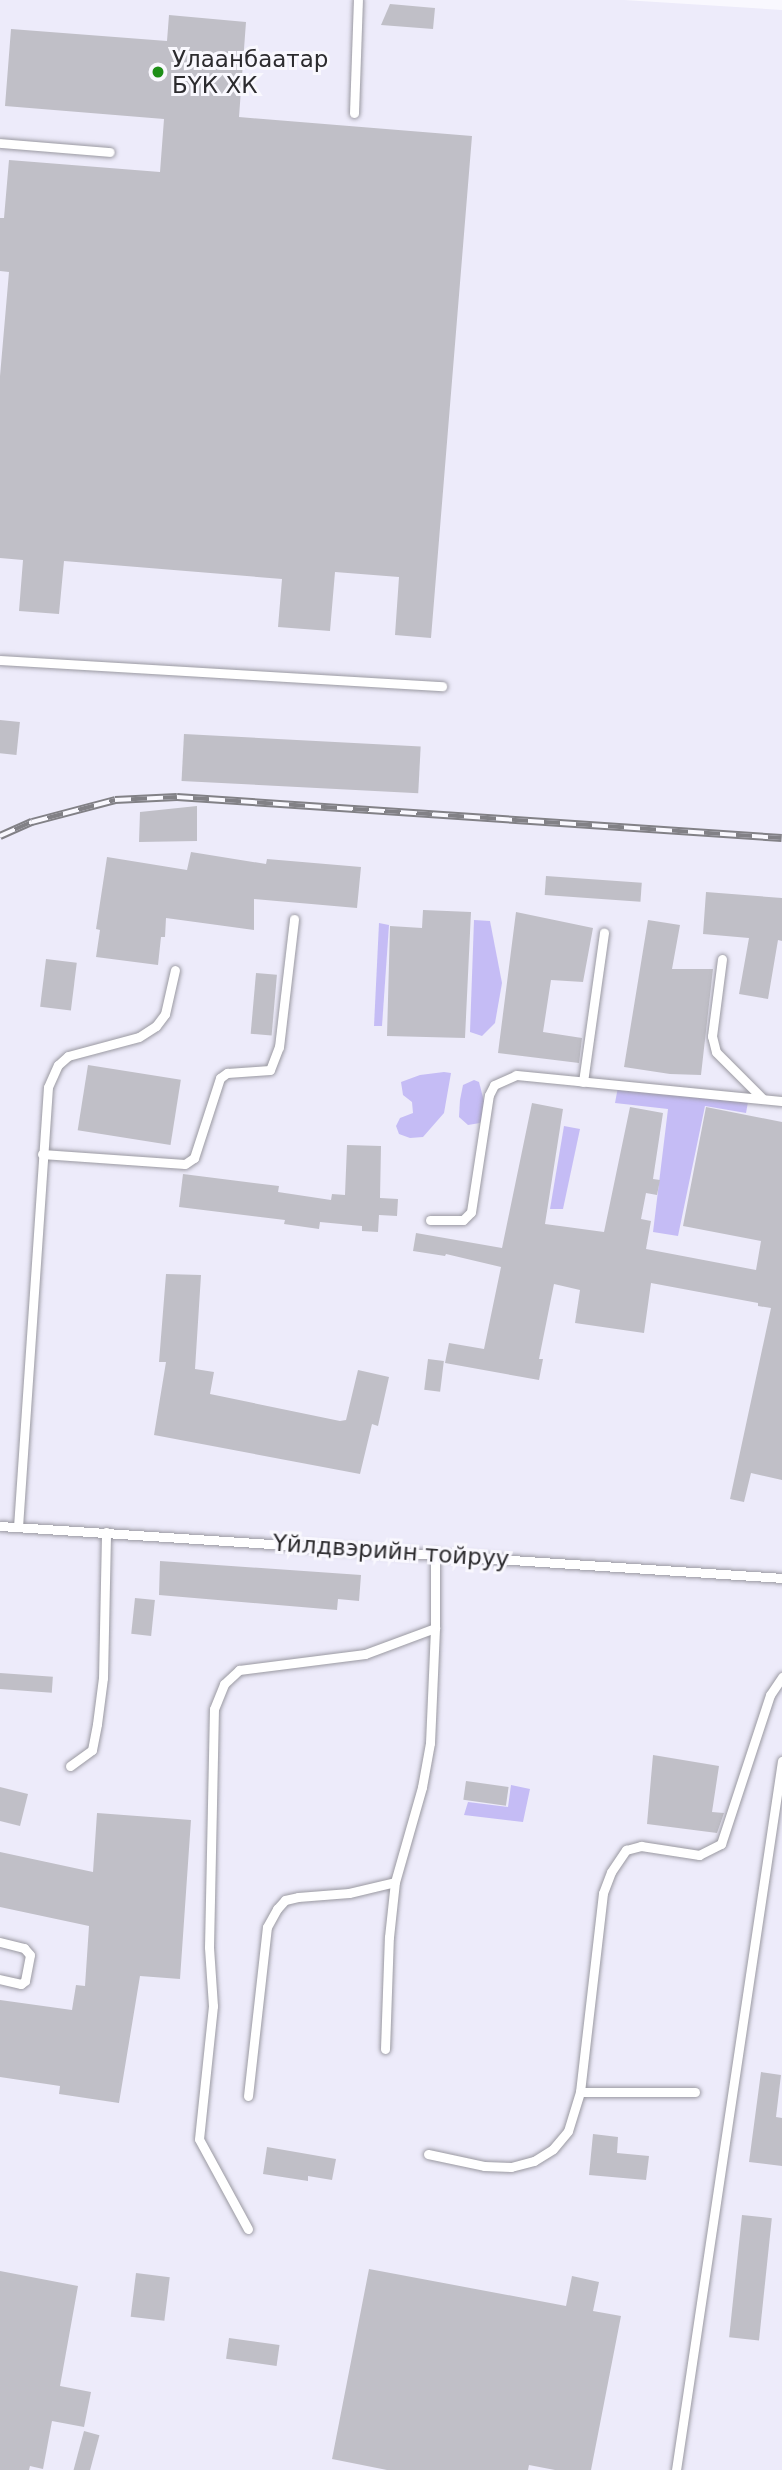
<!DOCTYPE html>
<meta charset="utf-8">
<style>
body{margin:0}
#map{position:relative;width:782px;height:2470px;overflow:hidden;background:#f9f8fe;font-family:"DejaVu Sans",sans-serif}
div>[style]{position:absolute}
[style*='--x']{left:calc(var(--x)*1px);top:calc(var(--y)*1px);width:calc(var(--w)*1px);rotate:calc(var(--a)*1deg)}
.built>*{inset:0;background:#edebfa}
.green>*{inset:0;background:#c5bcf5}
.building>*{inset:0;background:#c0bfc7;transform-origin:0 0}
.roads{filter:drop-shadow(0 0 2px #9a99a1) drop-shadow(0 0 2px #9a99a1)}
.lane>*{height:9px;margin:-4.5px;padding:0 4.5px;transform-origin:4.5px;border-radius:4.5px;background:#fff}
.rail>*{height:8px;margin-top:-4px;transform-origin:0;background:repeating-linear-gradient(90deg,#f9f8fe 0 16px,#828186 0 32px);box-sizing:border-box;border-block:2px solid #828186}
.dots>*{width:19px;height:19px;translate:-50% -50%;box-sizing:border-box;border:4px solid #f9f8fe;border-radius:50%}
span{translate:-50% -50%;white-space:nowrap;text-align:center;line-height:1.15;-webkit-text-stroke:6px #f9f8fe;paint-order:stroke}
.poi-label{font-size:23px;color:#2c2b2e}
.left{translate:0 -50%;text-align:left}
.street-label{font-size:23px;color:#2c2b2e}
</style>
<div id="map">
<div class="built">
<i style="clip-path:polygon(0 0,624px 0,782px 10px,782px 2470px,0 2470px)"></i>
</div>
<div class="green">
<i style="clip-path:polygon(474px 920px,490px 921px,502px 983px,495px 1023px,482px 1036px,470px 1032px)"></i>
<i style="clip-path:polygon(379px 923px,389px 925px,382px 1026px,374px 1026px)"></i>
<i style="clip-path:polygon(444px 1072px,451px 1073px,444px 1113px,423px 1137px,410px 1138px,399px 1134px,396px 1126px,400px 1118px,413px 1113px,412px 1102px,403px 1095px,401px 1082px,420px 1075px)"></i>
<i style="clip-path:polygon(474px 1080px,479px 1082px,487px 1113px,480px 1123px,468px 1125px,459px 1117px,460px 1100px,463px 1085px)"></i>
<i style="clip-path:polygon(618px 1087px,748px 1102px,746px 1113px,705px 1106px,678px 1236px,653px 1232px,668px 1109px,615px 1103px)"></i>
<i style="clip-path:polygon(564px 1126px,580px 1129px,563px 1209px,550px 1209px)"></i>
<i style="clip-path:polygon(511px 1785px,530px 1789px,523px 1822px,464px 1815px,468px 1802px,508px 1807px)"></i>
</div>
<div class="building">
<i style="clip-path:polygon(390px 4px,435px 8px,433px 29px,381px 25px)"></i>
<i style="clip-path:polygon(169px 15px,246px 22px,239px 117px,472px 136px,431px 638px,395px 635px,399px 577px,335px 572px,330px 631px,278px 627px,282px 579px,64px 561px,59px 614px,19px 611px,23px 560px,0 558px,0 376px,9px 272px,0 271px,0 218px,4px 218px,9px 160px,160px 172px,164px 119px,5px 106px,11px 29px,167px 41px)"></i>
<i style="left:0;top:720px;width:20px;height:33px;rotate:6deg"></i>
<i style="left:184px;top:734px;width:237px;height:47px;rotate:3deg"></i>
<i style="clip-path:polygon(197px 806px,197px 841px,139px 842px,140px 812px)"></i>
<i style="clip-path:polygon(191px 852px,266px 864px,267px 859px,361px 867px,357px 908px,254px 899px,254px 930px,166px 918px,165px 937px,161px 937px,158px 965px,96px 957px,100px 930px,96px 929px,107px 857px,187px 870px)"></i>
<i style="left:546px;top:876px;width:96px;height:19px;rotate:4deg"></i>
<i style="clip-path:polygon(706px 892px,782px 898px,782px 941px,778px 940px,768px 999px,739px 994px,749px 938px,703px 934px)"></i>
<i style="clip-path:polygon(423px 910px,471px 912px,465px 1038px,387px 1036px,390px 926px,422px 928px)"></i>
<i style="clip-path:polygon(516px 912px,593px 928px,583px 982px,551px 980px,543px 1032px,582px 1038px,579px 1063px,498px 1053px)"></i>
<i style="clip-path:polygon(648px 920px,680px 925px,672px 969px,713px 969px,701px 1075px,670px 1074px,624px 1067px)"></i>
<i style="left:46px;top:959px;width:31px;height:48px;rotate:7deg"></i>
<i style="left:256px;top:973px;width:21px;height:61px;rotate:5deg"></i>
<i style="left:88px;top:1065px;width:94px;height:66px;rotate:9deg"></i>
<i style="clip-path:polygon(532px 1103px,563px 1109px,545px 1224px,604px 1232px,630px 1107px,663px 1113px,653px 1179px,660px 1180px,657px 1195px,646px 1193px,641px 1219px,651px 1221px,646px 1249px,756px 1270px,761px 1241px,683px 1226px,706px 1107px,782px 1122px,782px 1480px,751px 1473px,744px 1502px,730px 1499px,771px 1308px,758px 1306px,758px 1303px,651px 1283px,644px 1333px,575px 1323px,580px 1290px,554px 1284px,539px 1359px,543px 1359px,539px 1380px,445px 1363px,449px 1343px,484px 1349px,501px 1267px,446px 1254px,445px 1256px,413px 1251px,416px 1233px,502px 1248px)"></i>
<i style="clip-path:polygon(347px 1145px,381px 1146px,380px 1198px,398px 1199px,397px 1216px,379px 1215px,378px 1232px,362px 1231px,362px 1226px,320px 1222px,319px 1229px,284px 1224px,285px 1220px,179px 1207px,183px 1174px,279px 1186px,278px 1192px,331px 1200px,332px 1194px,345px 1195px)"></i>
<i style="clip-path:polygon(166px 1274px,201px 1275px,195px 1369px,214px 1372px,210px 1394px,340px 1421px,346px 1420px,358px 1370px,389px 1377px,378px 1426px,372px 1424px,360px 1474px,154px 1435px,166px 1362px,159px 1362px)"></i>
<i style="left:428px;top:1359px;width:16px;height:31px;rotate:7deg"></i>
<i style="clip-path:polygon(160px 1561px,361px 1575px,359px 1601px,338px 1599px,337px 1610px,159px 1595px)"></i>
<i style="left:135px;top:1598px;width:20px;height:36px;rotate:6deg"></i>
<i style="left:0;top:1673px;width:53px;height:16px;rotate:4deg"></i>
<i style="clip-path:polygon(653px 1755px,719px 1766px,712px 1812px,724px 1813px,717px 1833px,647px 1824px)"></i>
<i style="left:466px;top:1781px;width:43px;height:19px;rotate:8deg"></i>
<i style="clip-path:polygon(0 1787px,28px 1794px,20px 1826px,0 1821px)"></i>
<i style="clip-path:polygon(97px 1813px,191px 1820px,180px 1979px,140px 1976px,119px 2103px,59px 2094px,60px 2086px,0 2077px,0 2000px,72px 2010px,76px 1985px,85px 1986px,89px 1926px,0 1907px,0 1852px,93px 1872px)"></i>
<i style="clip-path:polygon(761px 2072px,781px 2075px,776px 2117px,782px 2118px,782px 2166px,749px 2162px)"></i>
<i style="clip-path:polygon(593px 2134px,618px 2137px,617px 2153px,649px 2156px,646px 2180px,589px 2175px)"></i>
<i style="clip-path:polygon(267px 2147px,336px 2159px,332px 2180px,308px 2176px,308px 2181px,263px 2174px)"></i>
<i style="left:742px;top:2215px;width:30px;height:123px;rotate:6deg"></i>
<i style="clip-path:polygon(369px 2269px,566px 2306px,572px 2276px,599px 2282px,593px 2311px,621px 2316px,591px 2470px,555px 2470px,529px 2465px,528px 2470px,387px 2470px,332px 2459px)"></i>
<i style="clip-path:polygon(0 2271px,78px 2286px,60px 2386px,91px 2392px,84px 2427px,52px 2421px,43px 2469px,30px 2466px,29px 2470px,0 2470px)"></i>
<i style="left:136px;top:2273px;width:34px;height:44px;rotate:7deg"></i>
<i style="left:229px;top:2338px;width:51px;height:21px;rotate:8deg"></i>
<i style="left:84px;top:2431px;width:16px;height:41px;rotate:15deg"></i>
</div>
<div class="roads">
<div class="lane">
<i style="--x:354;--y:113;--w:113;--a:-88"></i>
<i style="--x:0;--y:143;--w:110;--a:4.7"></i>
<i style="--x:0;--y:660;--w:443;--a:3.4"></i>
<i style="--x:722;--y:959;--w:78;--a:97.4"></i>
<i style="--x:712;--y:1036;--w:16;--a:76"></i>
<i style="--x:716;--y:1052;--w:66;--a:45"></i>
<i style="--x:583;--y:1082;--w:151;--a:-82"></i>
<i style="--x:42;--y:1154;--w:143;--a:4"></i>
<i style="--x:185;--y:1164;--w:11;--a:-34"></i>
<i style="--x:194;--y:1158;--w:84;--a:-72"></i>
<i style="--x:220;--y:1078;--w:9;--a:-36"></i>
<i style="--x:227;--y:1073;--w:43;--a:-4"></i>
<i style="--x:270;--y:1070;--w:25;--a:-69"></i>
<i style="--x:279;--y:1047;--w:129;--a:-83.3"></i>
<i style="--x:430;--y:1220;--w:33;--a:0"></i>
<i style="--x:463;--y:1220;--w:11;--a:-45"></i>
<i style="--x:471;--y:1212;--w:118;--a:-81.3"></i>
<i style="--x:489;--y:1095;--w:11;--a:-63"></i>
<i style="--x:494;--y:1085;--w:24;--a:-24"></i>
<i style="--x:516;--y:1075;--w:267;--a:5.6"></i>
<i style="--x:0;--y:1526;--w:784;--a:3.8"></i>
<i style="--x:18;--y:1527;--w:441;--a:-86.1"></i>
<i style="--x:48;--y:1087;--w:24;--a:-66"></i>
<i style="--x:58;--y:1065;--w:13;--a:-42"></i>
<i style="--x:68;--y:1056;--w:73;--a:-15"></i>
<i style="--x:139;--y:1037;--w:20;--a:-33"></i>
<i style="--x:156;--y:1026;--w:15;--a:-53"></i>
<i style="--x:165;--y:1014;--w:45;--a:-77.2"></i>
<i style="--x:70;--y:1766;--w:27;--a:-36"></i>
<i style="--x:92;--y:1750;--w:26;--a:-79"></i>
<i style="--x:97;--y:1724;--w:46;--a:-82.6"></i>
<i style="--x:103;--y:1678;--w:146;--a:-88.8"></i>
<i style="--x:0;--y:1942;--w:25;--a:14"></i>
<i style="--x:24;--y:1948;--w:9;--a:49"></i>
<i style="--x:30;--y:1955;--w:26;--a:101"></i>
<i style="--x:25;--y:1981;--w:5;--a:143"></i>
<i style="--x:21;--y:1984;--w:22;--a:-167"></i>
<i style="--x:385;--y:2049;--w:112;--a:-88"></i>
<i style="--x:389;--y:1937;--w:55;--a:-83.8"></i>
<i style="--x:395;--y:1882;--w:99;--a:-74.1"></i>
<i style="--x:422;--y:1787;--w:45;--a:-79.7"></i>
<i style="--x:430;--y:1743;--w:115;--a:-87.5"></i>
<i style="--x:580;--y:2092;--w:115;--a:0"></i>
<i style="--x:248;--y:2096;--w:170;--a:-83.6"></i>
<i style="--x:267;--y:1927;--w:21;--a:-61"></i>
<i style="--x:277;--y:1909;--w:12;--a:-48"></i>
<i style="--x:285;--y:1900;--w:13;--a:-13"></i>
<i style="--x:298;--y:1897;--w:51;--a:-4.5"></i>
<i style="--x:349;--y:1893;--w:47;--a:-13.4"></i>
<i style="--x:428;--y:2154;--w:57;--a:12.1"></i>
<i style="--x:484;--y:2166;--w:27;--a:2"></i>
<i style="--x:511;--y:2167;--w:24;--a:-15"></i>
<i style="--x:534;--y:2161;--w:22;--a:-32"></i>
<i style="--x:553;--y:2149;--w:23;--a:-50"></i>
<i style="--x:568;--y:2131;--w:41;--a:-72.9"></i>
<i style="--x:580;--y:2092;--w:200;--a:-83.4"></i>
<i style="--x:603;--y:1893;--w:22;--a:-69"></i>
<i style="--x:611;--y:1872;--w:27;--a:-56"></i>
<i style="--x:626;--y:1850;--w:16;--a:-15"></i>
<i style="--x:641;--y:1846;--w:59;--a:8.8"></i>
<i style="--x:699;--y:1855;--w:25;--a:-27"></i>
<i style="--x:721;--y:1844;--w:157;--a:-71.8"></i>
<i style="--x:770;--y:1695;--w:22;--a:-56"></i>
<i style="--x:248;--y:2229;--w:102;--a:-118.6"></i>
<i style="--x:199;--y:2139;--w:134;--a:-84"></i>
<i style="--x:213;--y:2006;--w:59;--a:-93.9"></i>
<i style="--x:209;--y:1947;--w:238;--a:-88.8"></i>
<i style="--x:214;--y:1709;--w:27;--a:-68"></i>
<i style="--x:224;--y:1684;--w:21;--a:-43"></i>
<i style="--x:239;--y:1670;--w:127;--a:-7.2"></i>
<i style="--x:365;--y:1654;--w:75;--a:-20.4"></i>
<i style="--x:435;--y:1628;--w:75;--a:-90"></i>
<i style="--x:676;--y:2470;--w:717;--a:-81.5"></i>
</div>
</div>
<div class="rail">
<i style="--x:0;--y:836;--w:35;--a:-24"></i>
<i style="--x:32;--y:822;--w:86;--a:-14.8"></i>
<i style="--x:115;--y:800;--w:62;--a:-2.8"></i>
<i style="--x:177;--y:797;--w:606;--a:3.88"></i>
</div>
<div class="dots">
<i style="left:158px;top:72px;background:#1e8f18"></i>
</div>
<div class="poi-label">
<span class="left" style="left:172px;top:72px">Улаанбаатар<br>БҮК ХК</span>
</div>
<div class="street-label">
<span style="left:391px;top:1551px;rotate:4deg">Үйлдвэрийн тойруу</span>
</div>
</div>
